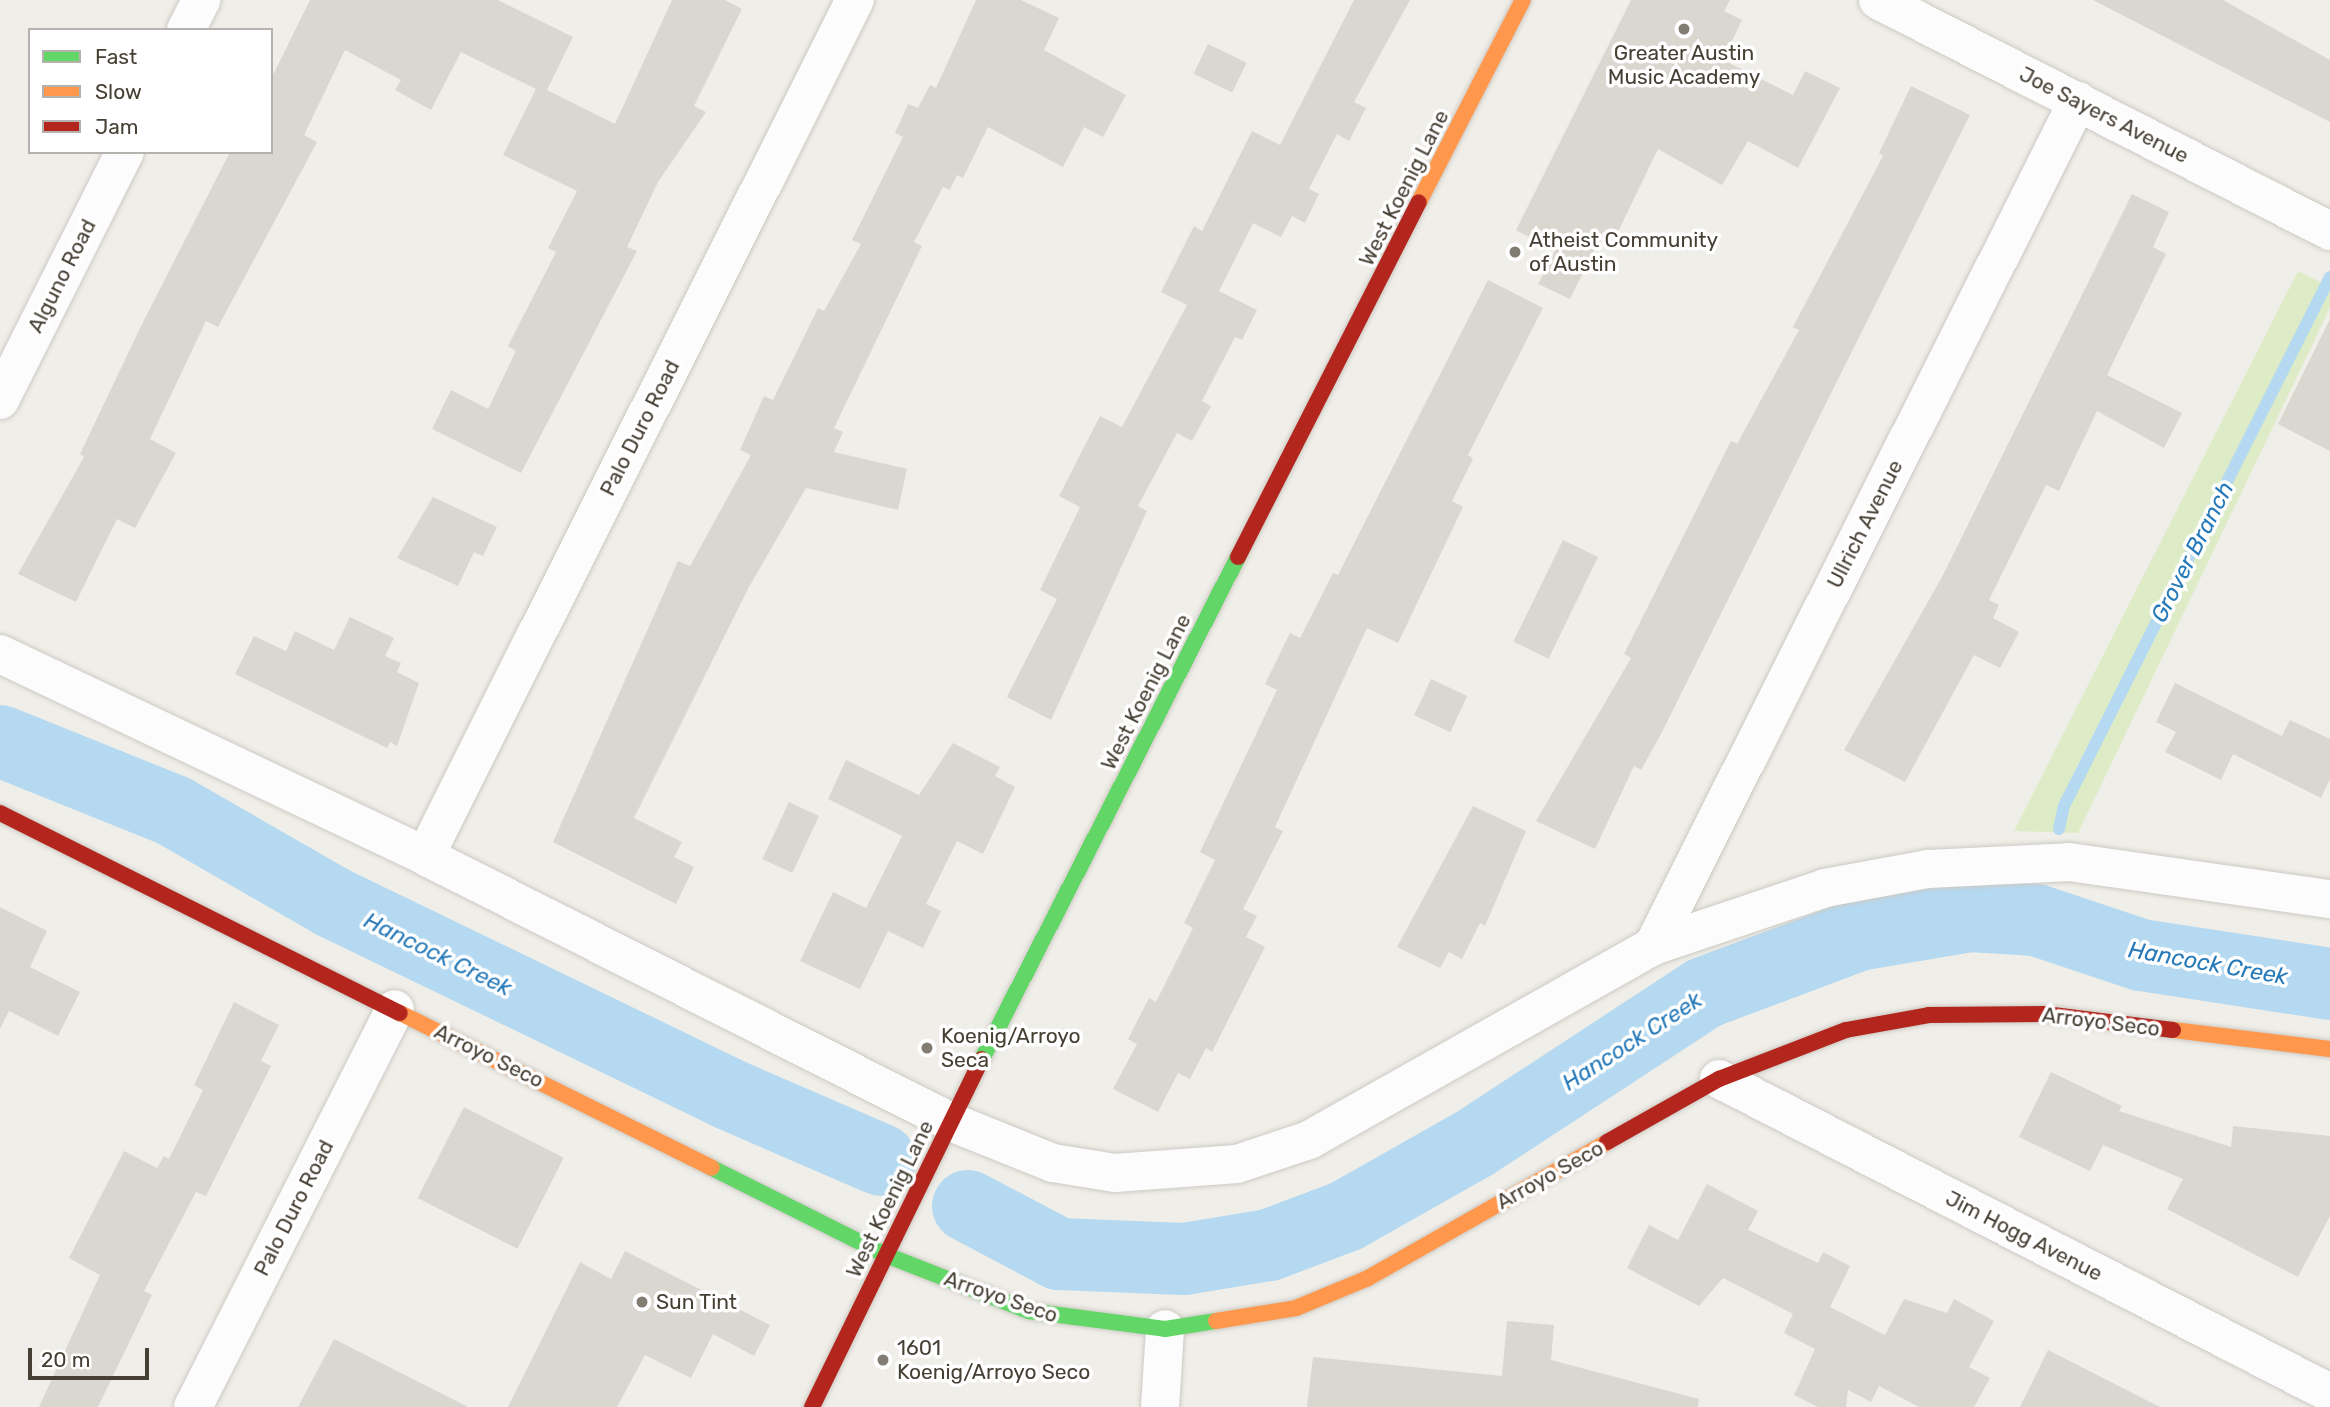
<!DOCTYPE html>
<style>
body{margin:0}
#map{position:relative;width:2330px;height:1407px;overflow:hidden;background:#f0eee8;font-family:Rubik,sans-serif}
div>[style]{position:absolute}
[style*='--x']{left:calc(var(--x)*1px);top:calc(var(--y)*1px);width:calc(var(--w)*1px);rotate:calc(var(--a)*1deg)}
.green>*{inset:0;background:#ddecc6}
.stream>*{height:12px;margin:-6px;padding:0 6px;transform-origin:6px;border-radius:6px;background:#b5d9f1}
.river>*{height:72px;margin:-36px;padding:0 36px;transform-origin:36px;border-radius:36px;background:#b5d9f1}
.building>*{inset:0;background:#dad7d0;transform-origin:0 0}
.roads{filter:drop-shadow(0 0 2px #cccac4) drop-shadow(0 0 2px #cccac4)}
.street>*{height:38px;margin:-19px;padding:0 19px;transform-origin:19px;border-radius:19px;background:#fdfcfc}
.fast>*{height:16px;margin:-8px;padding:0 8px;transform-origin:8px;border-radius:8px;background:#63d668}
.slow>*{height:16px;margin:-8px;padding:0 8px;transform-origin:8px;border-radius:8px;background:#ff974d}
.jam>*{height:16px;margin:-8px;padding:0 8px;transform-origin:8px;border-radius:8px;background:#b3261e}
.dots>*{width:19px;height:19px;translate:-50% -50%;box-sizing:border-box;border:4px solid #fff;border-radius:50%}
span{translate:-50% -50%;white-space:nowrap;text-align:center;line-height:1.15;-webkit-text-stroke:7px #fff;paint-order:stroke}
.poi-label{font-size:21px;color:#463f34}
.left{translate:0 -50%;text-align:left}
.street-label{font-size:21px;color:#463f34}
.water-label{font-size:23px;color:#267ab9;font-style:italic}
.legend{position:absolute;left:28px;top:28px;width:245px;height:126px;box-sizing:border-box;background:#fff;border:2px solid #b5b2ae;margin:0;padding:9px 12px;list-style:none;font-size:21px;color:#463f34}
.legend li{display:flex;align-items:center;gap:14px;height:35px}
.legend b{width:35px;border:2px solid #b5b2ae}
.scale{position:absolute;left:28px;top:1348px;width:121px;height:32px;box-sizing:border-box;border:4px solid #463f34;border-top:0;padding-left:9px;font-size:21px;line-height:24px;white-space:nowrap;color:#463f34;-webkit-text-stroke:5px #fff;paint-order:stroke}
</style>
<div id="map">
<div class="green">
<i style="clip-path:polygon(2298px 271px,2330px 287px,2330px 308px,2078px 833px,2014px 831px)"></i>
</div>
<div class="stream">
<i style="--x:2059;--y:829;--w:24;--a:-78"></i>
<i style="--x:2064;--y:806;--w:592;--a:-63.31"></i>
<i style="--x:2036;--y:920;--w:25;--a:-74"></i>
</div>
<div class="river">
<i style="--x:0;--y:741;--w:188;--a:21.9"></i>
<i style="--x:174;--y:811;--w:182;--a:29.9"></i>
<i style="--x:332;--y:902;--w:443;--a:25.8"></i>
<i style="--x:731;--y:1095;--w:163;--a:23.4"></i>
<i style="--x:968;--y:1206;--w:103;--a:27.8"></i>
<i style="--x:1059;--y:1254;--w:125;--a:2.3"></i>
<i style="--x:1184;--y:1259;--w:86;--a:-9.4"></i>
<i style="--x:1269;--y:1245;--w:82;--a:-20.6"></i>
<i style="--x:1346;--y:1216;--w:148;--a:-29.5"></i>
<i style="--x:1475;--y:1143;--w:274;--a:-33.2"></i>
<i style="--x:1704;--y:993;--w:165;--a:-20.6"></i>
<i style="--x:1858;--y:935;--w:114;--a:-9.6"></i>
<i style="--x:1970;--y:916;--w:66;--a:3.5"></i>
<i style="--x:2036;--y:920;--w:111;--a:18.4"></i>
<i style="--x:2141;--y:955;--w:191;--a:8.7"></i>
</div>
<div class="building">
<i style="clip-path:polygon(310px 0,498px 0,573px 37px,547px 90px,615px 124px,672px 0,725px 0,742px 9px,694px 106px,706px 112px,658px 182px,627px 247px,637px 251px,521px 473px,432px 429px,451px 390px,488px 409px,516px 351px,508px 346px,556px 252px,548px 248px,577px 191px,503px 155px,536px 89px,461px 52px,431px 110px,395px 90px,401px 80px,345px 50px,304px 135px,317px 142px,218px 327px,206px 321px,150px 439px,176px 453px,135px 528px,117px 519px,76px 602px,18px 574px,84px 457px,80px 454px,143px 322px,230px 152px,271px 152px,271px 79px)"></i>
<i style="clip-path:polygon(976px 0,1021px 0,1059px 18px,1044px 50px,1126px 95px,1103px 137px,1084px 127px,1063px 167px,988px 127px,963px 178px,957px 175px,950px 190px,943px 187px,914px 242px,922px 246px,834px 428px,843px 432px,834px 452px,907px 469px,898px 510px,806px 488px,749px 587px,634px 818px,682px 842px,674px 857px,694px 867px,676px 904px,553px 842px,678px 561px,690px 566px,751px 455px,740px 450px,764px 396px,773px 400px,818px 308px,824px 311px,861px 244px,852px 240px,903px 137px,895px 133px,908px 104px,918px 108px,930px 85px,936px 88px)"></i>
<i style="clip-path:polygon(1354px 0,1410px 0,1354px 102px,1366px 108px,1349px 141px,1337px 134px,1309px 189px,1319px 194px,1305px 223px,1292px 216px,1281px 237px,1253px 223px,1219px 291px,1257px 310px,1242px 340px,1235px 337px,1202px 401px,1211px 406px,1192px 441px,1177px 433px,1138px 506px,1147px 511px,1051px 720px,1007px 697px,1057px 599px,1040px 590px,1080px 507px,1059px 496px,1100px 416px,1122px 427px,1187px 305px,1161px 292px,1194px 226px,1202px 231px,1252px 131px,1280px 145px)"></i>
<i style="clip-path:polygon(1631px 0,1730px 0,1724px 11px,1742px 20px,1723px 60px,1793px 95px,1805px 71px,1840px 88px,1798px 168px,1748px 141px,1722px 185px,1658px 149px,1615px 238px,1603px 232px,1570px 299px,1538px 284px,1555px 251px,1516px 230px)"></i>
<i style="clip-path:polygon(2093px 0,2223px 0,2330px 60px,2330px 122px)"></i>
<i style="left:1208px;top:44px;width:43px;height:33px;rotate:26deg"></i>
<i style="clip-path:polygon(1911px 86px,1970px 115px,1661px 734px,1641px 770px,1634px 766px,1595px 849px,1536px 821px,1631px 658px,1624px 654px,1731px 441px,1737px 444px,1799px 330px,1793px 327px,1883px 156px,1879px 153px)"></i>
<i style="clip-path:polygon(2132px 194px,2169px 212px,2153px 247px,2166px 254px,2107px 375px,2182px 413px,2164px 448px,2097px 411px,2059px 491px,2046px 485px,1989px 600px,1999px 605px,1993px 618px,2019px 632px,2000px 668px,1974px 655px,1905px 782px,1844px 750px,1942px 577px)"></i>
<i style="clip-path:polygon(1488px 280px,1543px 308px,1468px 455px,1473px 459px,1452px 501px,1463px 507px,1398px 643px,1367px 628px,1275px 827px,1283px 831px,1243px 909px,1257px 916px,1246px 937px,1265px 947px,1212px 1052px,1206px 1048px,1190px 1079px,1178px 1073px,1158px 1112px,1113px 1089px,1137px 1044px,1128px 1039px,1149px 998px,1156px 1002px,1193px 928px,1184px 923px,1215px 860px,1200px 852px,1277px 690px,1265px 684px,1290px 633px,1300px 638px,1333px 573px,1338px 575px)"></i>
<i style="clip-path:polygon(2330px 319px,2330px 451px,2278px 424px)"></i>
<i style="clip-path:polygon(433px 497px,497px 527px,483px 556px,474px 552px,458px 586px,397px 558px)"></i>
<i style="left:1563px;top:540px;width:39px;height:113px;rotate:26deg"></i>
<i style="clip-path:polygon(350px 617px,394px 638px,385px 656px,401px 663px,397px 672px,419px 683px,397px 746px,390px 742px,387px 748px,235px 674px,254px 636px,286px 651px,295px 631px,334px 650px)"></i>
<i style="left:1431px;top:679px;width:40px;height:40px;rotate:25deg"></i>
<i style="clip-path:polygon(2175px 683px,2282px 736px,2290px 720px,2330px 739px,2330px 779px,2321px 798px,2233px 754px,2221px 780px,2165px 752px,2176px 732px,2156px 722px)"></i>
<i style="clip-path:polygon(953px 743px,1000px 767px,995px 776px,1015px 787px,983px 854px,957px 841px,926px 904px,941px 911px,923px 948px,888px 931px,860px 989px,800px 961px,833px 892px,866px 908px,902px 836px,828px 799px,846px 760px,919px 795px)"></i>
<i style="left:789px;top:802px;width:33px;height:63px;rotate:25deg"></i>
<i style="clip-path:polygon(1473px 806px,1526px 831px,1485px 926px,1480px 923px,1462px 959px,1449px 952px,1440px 968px,1397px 947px)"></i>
<i style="clip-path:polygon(0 907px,47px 931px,30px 967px,80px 992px,58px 1036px,9px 1011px,0 1029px)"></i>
<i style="clip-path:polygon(234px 1002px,279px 1025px,261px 1061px,271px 1066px,206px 1196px,196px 1192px,144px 1291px,152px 1295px,98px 1407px,39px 1407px,100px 1275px,69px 1258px,124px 1151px,157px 1168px,164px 1156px,169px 1159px,203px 1090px,194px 1085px)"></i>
<i style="clip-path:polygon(2051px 1072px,2122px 1106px,2119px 1111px,2231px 1147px,2233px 1126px,2330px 1136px,2330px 1216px,2298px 1277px,2167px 1209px,2183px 1179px,2103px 1145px,2090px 1171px,2019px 1137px)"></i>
<i style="left:464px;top:1107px;width:112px;height:102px;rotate:27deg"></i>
<i style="clip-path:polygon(1707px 1184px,1758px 1211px,1748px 1230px,1818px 1263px,1823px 1252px,1850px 1266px,1830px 1307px,1885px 1335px,1904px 1299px,1947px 1313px,1954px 1299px,1994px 1321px,1969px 1367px,1990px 1378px,1974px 1407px,1919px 1407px,1879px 1386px,1871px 1402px,1848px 1390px,1846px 1407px,1818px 1407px,1794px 1395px,1815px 1349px,1784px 1333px,1793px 1314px,1723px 1278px,1699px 1306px,1627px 1268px,1649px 1225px,1678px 1240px)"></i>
<i style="clip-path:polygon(625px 1251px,770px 1325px,754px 1356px,713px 1334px,691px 1378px,645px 1355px,617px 1407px,508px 1407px,580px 1262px,611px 1279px)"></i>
<i style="clip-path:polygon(1507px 1321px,1554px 1325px,1551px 1360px,1699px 1399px,1698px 1407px,1307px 1407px,1313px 1357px,1502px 1376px)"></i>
<i style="clip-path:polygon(334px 1339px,468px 1407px,298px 1407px)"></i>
<i style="clip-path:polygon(2048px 1350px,2160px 1407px,2020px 1407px)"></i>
</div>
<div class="roads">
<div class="street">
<i style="--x:1878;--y:0;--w:508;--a:27.07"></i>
<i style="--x:186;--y:30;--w:34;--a:-63"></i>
<i style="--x:0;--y:400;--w:278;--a:-63.3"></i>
<i style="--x:0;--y:654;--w:471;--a:25.4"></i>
<i style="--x:425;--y:856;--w:589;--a:26.83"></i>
<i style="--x:951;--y:1122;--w:110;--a:21.9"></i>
<i style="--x:1053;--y:1163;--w:63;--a:9.2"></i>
<i style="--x:1115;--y:1173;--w:122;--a:-4.2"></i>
<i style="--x:1237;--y:1164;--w:76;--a:-18.4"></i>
<i style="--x:1309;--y:1140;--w:395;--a:-29.4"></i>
<i style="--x:1653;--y:946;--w:182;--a:-18.6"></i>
<i style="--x:1825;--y:888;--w:105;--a:-10.5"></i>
<i style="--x:1928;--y:869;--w:141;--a:-2.8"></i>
<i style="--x:2069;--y:862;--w:264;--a:8.1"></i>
<i style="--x:425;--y:856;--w:958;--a:-63.33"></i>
<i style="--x:1653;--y:946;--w:946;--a:-63.3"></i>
<i style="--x:1719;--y:1079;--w:687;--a:27.2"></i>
<i style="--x:193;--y:1407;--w:446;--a:-63.1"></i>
<i style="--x:1160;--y:1407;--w:78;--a:-86.3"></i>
</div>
<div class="fast">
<i style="--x:982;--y:1059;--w:564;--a:-62.98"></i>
<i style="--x:712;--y:1168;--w:195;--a:26.6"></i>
<i style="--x:886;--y:1255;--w:154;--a:21.4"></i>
<i style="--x:1029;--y:1311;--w:137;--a:7.5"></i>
<i style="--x:1165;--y:1329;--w:52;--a:-8.9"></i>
</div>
<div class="slow">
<i style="--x:1419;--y:202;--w:227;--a:-62.8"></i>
<i style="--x:400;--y:1013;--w:348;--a:26.4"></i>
<i style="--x:2173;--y:1030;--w:158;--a:6.9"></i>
<i style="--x:1216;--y:1321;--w:81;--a:-9.2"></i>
<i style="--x:1296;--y:1308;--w:78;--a:-22.6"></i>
<i style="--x:1368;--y:1278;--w:275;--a:-29.6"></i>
</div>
<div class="jam">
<i style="--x:1238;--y:557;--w:398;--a:-63"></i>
<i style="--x:0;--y:813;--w:447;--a:26.6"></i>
<i style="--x:1607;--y:1142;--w:129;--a:-29.4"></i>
<i style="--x:1719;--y:1079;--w:136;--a:-21.1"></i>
<i style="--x:1846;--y:1030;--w:84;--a:-10.2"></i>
<i style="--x:1929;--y:1015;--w:116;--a:-0.5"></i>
<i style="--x:2045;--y:1014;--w:129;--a:7.1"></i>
<i style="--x:812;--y:1407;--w:387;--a:-64"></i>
</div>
</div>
<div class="dots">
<i style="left:1684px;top:29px;background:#827c73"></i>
<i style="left:1515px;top:252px;background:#827c73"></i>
<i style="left:927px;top:1048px;background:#827c73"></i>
<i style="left:642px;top:1302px;background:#827c73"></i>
<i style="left:883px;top:1360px;background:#827c73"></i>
</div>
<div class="poi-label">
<span style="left:1684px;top:65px">Greater Austin<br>Music Academy</span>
<span class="left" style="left:1529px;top:252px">Atheist Community<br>of Austin</span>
<span class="left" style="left:941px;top:1048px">Koenig/Arroyo<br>Seca</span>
<span class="left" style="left:656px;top:1302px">Sun Tint</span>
<span class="left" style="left:897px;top:1360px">1601<br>Koenig/Arroyo Seco</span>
</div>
<div class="street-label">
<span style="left:2104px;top:115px;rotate:27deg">Joe Sayers Avenue</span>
<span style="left:1404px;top:188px;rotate:-63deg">West Koenig Lane</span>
<span style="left:62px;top:276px;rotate:-63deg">Alguno Road</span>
<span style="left:640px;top:428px;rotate:-63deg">Palo Duro Road</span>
<span style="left:1865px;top:524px;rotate:-63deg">Ullrich Avenue</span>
<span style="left:1146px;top:692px;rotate:-63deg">West Koenig Lane</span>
<span style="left:2101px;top:1022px;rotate:7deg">Arroyo Seco</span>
<span style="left:489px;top:1056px;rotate:26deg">Arroyo Seco</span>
<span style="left:1550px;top:1175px;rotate:-29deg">Arroyo Seco</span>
<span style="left:890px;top:1199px;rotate:-64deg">West Koenig Lane</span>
<span style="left:294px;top:1208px;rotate:-63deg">Palo Duro Road</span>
<span style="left:2024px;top:1236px;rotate:27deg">Jim Hogg Avenue</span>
<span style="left:1001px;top:1297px;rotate:19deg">Arroyo Seco</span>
</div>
<div class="water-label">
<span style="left:2192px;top:552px;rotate:-63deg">Grover Branch</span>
<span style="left:438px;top:954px;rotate:26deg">Hancock Creek</span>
<span style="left:2208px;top:963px;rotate:10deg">Hancock Creek</span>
<span style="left:1632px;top:1041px;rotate:-33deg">Hancock Creek</span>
</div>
<ul class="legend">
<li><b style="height:9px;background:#63d668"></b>Fast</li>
<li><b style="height:9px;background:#ff974d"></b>Slow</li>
<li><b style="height:9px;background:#b3261e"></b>Jam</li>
</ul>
<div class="scale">20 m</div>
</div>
